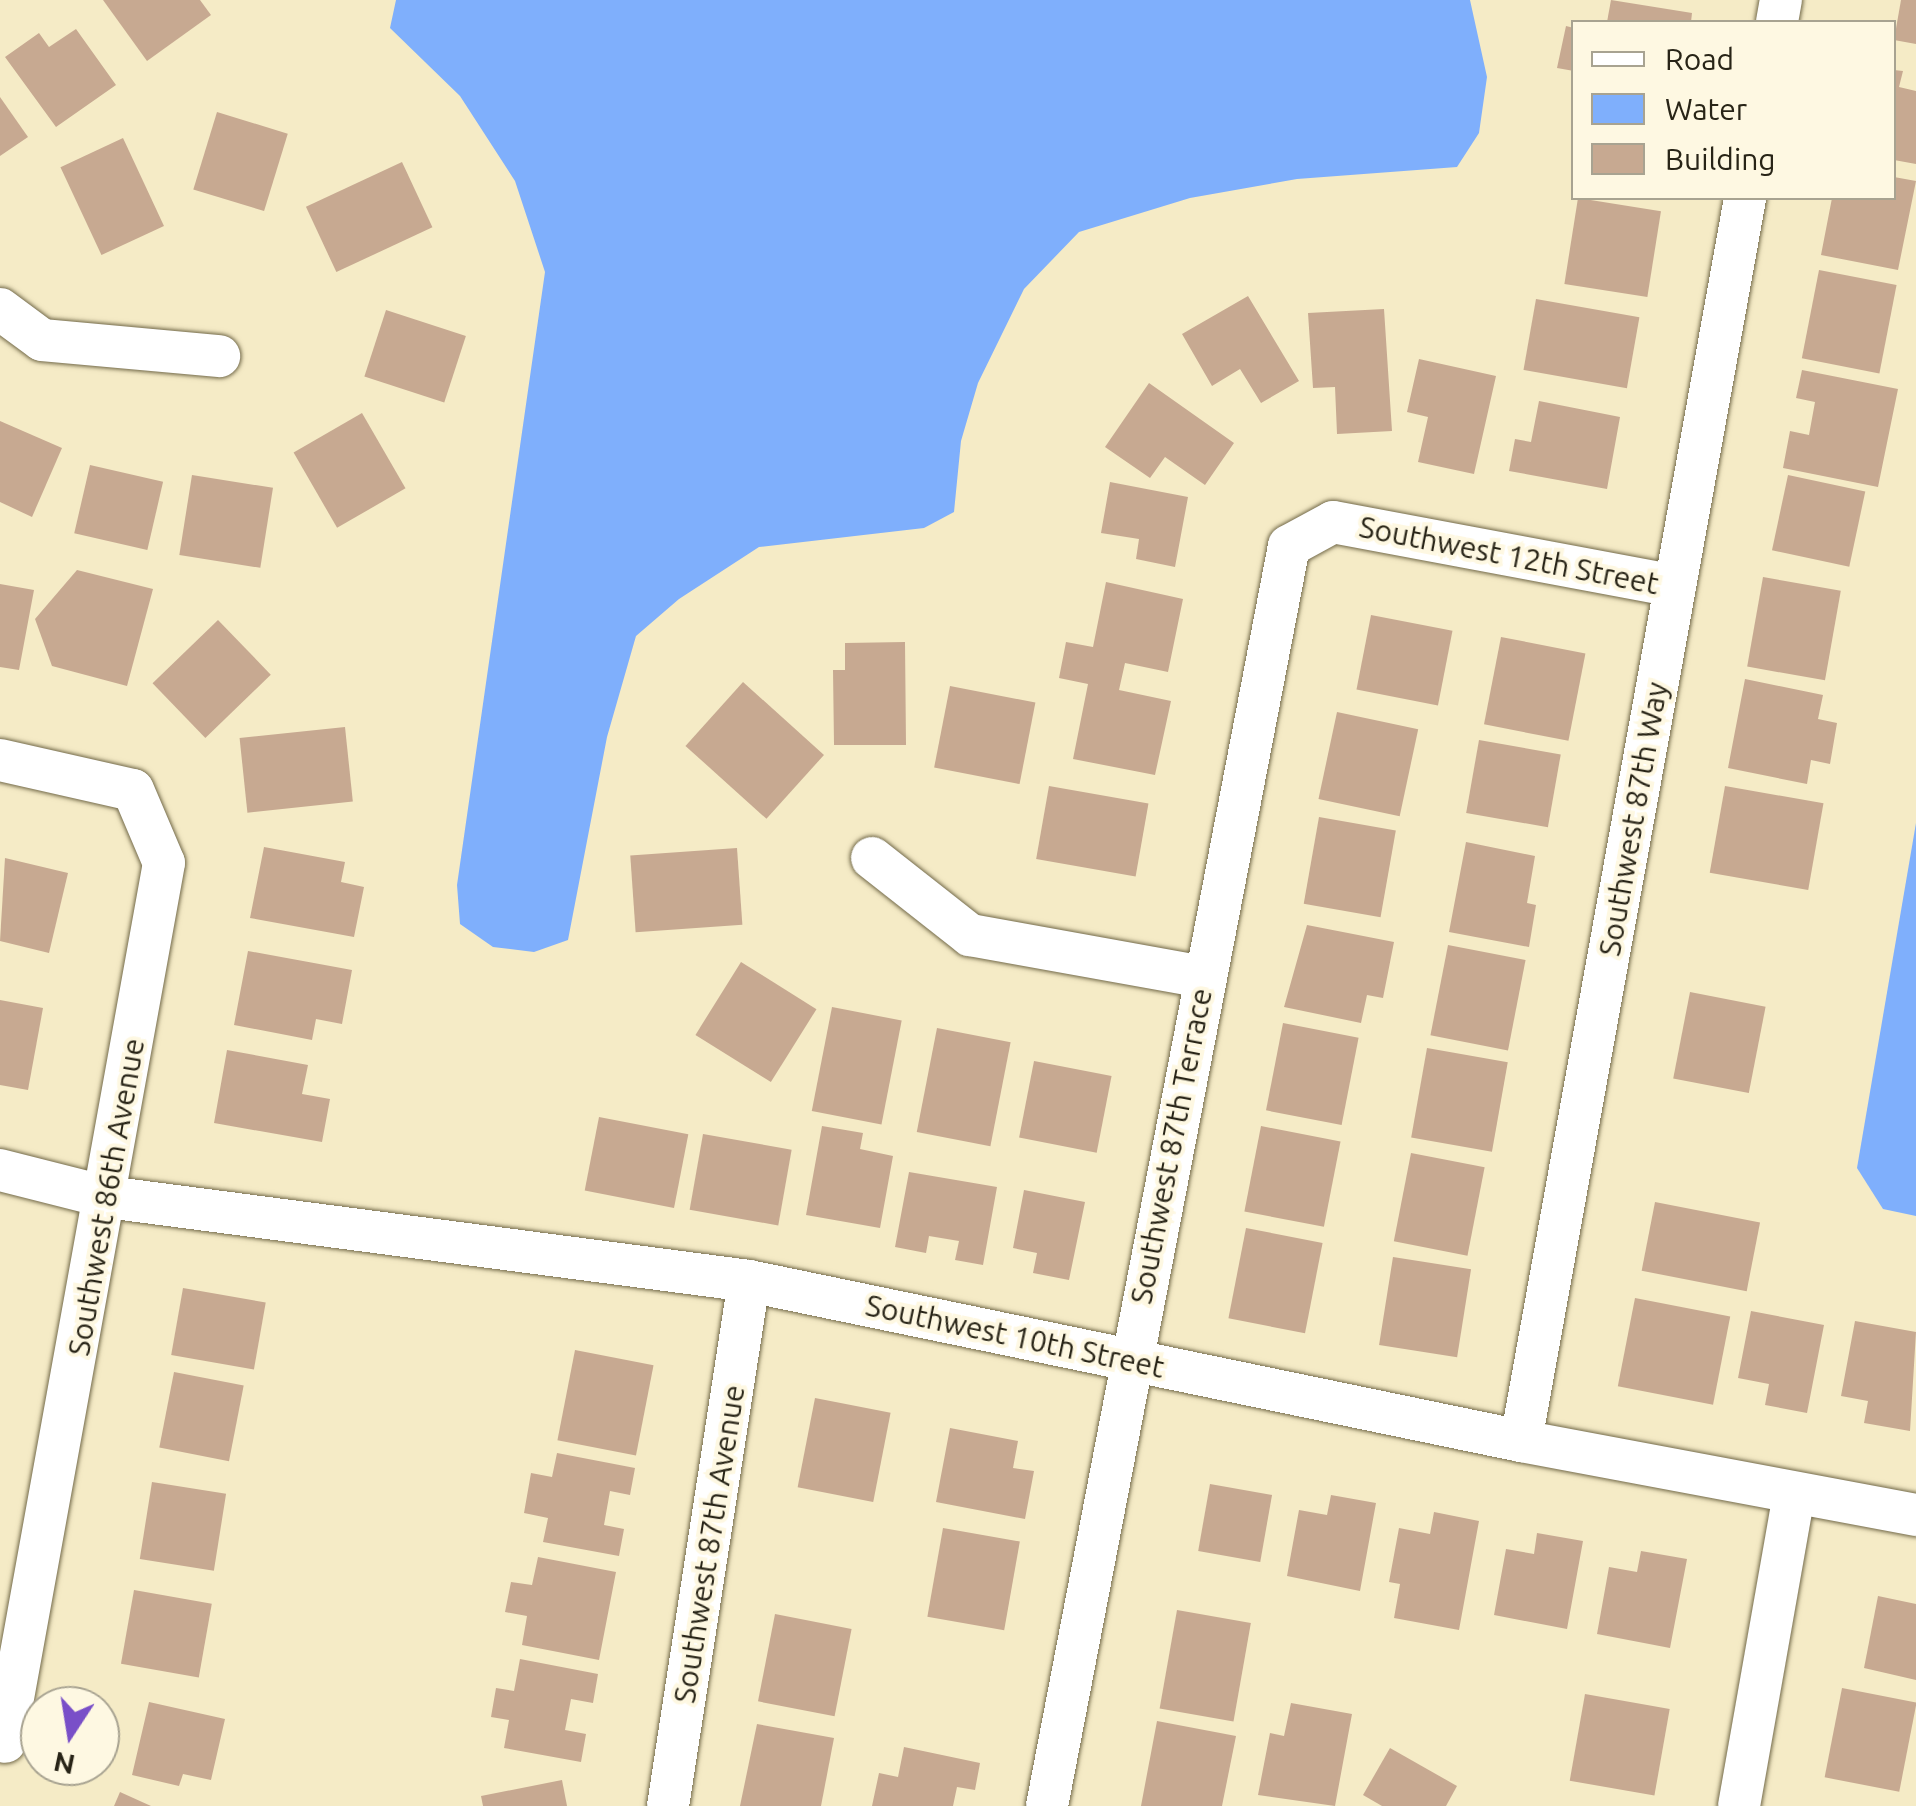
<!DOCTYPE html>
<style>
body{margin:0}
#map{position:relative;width:1916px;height:1806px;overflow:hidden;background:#f5ebc6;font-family:Ubuntu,sans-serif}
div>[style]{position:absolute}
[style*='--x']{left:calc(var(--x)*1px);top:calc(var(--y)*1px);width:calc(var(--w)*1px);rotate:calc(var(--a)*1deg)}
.water>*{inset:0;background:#7faffc}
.building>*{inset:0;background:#c7a991;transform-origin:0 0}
.roads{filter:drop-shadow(0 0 2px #736a4a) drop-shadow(0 0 2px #736a4a)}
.street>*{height:42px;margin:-21px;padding:0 21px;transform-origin:21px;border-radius:21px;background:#fff}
span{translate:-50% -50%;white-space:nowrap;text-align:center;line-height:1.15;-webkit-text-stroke:8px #fef8e2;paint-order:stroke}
.street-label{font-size:30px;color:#282417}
.legend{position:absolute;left:1571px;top:20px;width:325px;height:180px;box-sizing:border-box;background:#fef8e2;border:2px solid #a8a391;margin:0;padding:12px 18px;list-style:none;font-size:30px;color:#282417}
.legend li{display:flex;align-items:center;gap:20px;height:50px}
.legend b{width:50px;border:2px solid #a8a391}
.north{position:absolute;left:20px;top:1686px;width:100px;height:100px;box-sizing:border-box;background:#fef8e2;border:2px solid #a8a391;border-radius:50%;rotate:192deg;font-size:28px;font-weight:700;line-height:40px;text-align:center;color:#282417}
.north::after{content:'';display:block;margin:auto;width:35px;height:45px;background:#794fc8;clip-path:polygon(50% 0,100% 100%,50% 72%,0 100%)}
</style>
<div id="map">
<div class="water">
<i style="clip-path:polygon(396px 0,1470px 0,1487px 77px,1479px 133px,1457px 167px,1297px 179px,1190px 198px,1079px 232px,1024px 289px,978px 383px,961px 441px,954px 512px,924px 528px,759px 547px,679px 599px,636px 636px,607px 737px,568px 940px,534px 952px,493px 947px,460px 924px,457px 885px,545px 272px,515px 181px,460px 96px,390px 28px)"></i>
<i style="clip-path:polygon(1916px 823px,1916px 1216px,1883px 1209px,1857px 1168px)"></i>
</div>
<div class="building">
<i style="clip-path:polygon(103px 0,200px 0,211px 15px,147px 61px)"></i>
<i style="clip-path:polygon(1611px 0,1692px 13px,1691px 22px,1607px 22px)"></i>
<i style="clip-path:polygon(1901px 0,1916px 0,1916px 44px,1894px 40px)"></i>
<i style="clip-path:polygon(1566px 26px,1574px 28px,1574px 71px,1557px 68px)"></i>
<i style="clip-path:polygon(76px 29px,116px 85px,56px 127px,5px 57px,39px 33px,49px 47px)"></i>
<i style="clip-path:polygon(1894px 70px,1903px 71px,1899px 87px,1916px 91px,1916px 164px,1894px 160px)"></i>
<i style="clip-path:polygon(0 97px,28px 137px,0 156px)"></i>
<i style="left:217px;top:112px;width:74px;height:81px;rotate:17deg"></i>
<i style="left:123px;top:138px;width:97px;height:69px;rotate:65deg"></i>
<i style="left:402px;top:162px;width:72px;height:106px;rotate:65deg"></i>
<i style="clip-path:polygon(1894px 177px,1916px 181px,1898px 270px,1821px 255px,1832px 198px,1894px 198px)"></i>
<i style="left:1578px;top:198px;width:84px;height:87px;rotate:9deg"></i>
<i style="left:1819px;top:270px;width:79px;height:90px;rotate:11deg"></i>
<i style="clip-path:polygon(1248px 296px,1299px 381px,1261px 403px,1240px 369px,1212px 386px,1182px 334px)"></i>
<i style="left:1536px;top:299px;width:105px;height:72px;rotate:10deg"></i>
<i style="clip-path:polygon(1384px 309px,1392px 431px,1337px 434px,1335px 387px,1313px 388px,1308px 313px)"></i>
<i style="left:386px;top:310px;width:84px;height:70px;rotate:18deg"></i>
<i style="clip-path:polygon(1419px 359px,1496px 376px,1474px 474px,1418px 462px,1428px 417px,1407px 412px)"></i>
<i style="clip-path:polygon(1802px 370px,1898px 389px,1878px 487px,1783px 468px,1790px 431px,1809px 435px,1815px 402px,1796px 398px)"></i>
<i style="clip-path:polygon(1149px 383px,1234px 443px,1205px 485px,1165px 457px,1150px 478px,1105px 447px)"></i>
<i style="clip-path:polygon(1539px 401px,1620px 417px,1607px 489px,1509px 471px,1515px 439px,1531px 442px)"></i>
<i style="left:362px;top:413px;width:87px;height:79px;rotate:60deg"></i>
<i style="clip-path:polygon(0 421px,62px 448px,32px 517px,0 502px)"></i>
<i style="left:90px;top:465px;width:75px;height:70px;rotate:13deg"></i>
<i style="left:192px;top:475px;width:82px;height:81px;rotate:9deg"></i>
<i style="left:1788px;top:475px;width:79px;height:77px;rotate:12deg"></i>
<i style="clip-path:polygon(1110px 482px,1188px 497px,1175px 567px,1136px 559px,1139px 539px,1101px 533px)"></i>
<i style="clip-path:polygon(77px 570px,153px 589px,127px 686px,52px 666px,35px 619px)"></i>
<i style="left:1763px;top:577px;width:79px;height:91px;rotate:10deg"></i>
<i style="clip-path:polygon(1106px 582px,1183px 599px,1168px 672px,1125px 663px,1119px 690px,1171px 701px,1155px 775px,1073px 759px,1088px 684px,1059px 678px,1066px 642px,1093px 647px)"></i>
<i style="clip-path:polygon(0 584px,34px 590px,19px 670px,0 667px)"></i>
<i style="left:1371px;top:615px;width:83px;height:76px;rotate:11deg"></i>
<i style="left:218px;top:620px;width:76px;height:91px;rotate:46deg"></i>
<i style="left:1501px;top:637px;width:86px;height:89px;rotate:11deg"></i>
<i style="clip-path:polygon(905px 642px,906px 745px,834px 745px,833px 670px,845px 670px,845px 643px)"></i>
<i style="clip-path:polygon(1745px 679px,1823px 695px,1818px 719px,1837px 723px,1830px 764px,1811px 760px,1807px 784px,1728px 768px)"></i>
<i style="left:743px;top:682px;width:109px;height:86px;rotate:42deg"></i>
<i style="left:950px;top:686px;width:87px;height:83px;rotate:11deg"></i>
<i style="left:1337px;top:712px;width:83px;height:89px;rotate:12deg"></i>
<i style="left:345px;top:727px;width:75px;height:106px;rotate:84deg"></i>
<i style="left:1479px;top:740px;width:83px;height:74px;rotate:10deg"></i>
<i style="left:1049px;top:786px;width:101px;height:74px;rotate:10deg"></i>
<i style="left:1725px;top:786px;width:100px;height:88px;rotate:10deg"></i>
<i style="left:1319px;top:817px;width:78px;height:88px;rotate:10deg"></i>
<i style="clip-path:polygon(1466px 842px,1535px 856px,1527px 903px,1536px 905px,1529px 947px,1449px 932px)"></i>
<i style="clip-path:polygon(264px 847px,345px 862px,341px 882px,364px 887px,354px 937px,250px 918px)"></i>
<i style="left:737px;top:848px;width:77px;height:107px;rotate:86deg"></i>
<i style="clip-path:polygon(5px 858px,68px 873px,49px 953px,0 941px)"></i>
<i style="clip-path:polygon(1307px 925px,1394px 942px,1383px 998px,1367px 995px,1361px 1023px,1284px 1007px)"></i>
<i style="left:1448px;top:945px;width:79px;height:92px;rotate:11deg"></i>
<i style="clip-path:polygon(248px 951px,352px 970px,342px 1024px,316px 1019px,312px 1040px,234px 1025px)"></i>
<i style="left:741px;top:962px;width:89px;height:86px;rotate:32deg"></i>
<i style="left:1690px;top:992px;width:77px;height:88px;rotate:11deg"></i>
<i style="clip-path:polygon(0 1000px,43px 1008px,28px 1090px,0 1085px)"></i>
<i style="left:832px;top:1007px;width:71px;height:106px;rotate:11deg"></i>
<i style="left:1283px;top:1023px;width:77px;height:89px;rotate:11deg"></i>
<i style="left:937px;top:1028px;width:75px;height:106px;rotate:11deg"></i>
<i style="left:1427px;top:1048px;width:82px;height:91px;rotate:10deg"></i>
<i style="clip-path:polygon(227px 1050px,308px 1065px,302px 1094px,330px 1099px,322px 1142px,214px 1123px)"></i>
<i style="left:1034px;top:1061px;width:79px;height:78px;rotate:11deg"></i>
<i style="left:599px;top:1117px;width:91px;height:75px;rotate:11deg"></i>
<i style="clip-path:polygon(822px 1126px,863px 1133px,860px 1149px,893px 1156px,880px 1228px,806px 1215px)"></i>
<i style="left:1261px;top:1126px;width:81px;height:87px;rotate:11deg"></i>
<i style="left:703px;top:1134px;width:90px;height:77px;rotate:10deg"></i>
<i style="left:1411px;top:1153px;width:75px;height:90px;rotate:11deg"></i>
<i style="clip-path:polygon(909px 1172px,997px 1187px,983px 1265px,955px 1260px,959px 1241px,929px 1236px,926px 1253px,895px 1247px)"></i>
<i style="clip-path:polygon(1024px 1190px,1085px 1202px,1069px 1280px,1033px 1273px,1037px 1253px,1013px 1248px)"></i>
<i style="left:1655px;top:1202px;width:107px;height:70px;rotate:11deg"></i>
<i style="left:1246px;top:1228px;width:78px;height:92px;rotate:11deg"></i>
<i style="left:1393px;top:1257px;width:79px;height:89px;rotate:9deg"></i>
<i style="left:183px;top:1288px;width:84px;height:68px;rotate:10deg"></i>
<i style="left:1635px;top:1298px;width:97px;height:90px;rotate:11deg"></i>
<i style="clip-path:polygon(1751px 1311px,1824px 1325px,1807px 1413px,1765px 1405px,1769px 1384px,1738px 1378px)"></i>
<i style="clip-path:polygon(1855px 1321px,1916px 1332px,1910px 1431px,1864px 1423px,1868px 1401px,1841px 1396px)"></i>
<i style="left:575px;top:1350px;width:80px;height:92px;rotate:11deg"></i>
<i style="left:174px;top:1372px;width:71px;height:77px;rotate:11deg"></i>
<i style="left:815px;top:1398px;width:77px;height:91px;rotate:11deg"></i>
<i style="clip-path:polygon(950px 1428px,1018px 1441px,1013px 1468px,1034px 1471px,1025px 1519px,936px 1502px)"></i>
<i style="clip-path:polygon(557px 1453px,635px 1468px,630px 1495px,610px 1491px,604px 1525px,624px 1529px,619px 1556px,543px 1542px,548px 1518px,524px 1513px,531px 1473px,552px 1477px)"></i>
<i style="left:152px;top:1482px;width:75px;height:78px;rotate:9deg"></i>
<i style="left:1210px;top:1484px;width:63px;height:68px;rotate:10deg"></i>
<i style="clip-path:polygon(1331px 1495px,1376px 1503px,1360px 1591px,1287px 1576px,1299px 1510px,1327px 1515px)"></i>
<i style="clip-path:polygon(1434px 1512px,1479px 1521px,1459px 1630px,1394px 1618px,1400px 1584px,1389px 1582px,1399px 1528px,1430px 1534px)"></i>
<i style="left:943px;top:1528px;width:78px;height:90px;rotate:10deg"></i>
<i style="clip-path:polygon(1537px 1533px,1583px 1541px,1567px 1629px,1494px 1615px,1506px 1549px,1534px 1554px)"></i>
<i style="clip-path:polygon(1641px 1551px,1687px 1559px,1670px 1648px,1597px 1634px,1609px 1567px,1637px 1572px)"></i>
<i style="clip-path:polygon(538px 1557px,616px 1572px,599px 1660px,522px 1645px,527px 1616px,505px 1612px,511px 1582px,532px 1585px)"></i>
<i style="left:134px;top:1590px;width:79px;height:75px;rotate:10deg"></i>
<i style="clip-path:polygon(1878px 1596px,1916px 1604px,1916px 1680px,1864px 1668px)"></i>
<i style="left:1177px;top:1610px;width:75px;height:100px;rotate:10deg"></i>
<i style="left:775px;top:1614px;width:78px;height:89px;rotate:11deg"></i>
<i style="clip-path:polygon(520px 1659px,598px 1674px,593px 1703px,571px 1699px,565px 1730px,586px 1734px,581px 1762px,504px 1748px,509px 1720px,491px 1717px,496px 1688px,514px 1691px)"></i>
<i style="left:1842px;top:1688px;width:76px;height:91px;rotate:11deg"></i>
<i style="left:1585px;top:1694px;width:86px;height:88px;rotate:10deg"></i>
<i style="clip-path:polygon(149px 1702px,225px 1719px,211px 1780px,183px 1774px,179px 1786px,132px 1775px)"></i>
<i style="clip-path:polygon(1291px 1703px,1352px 1714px,1335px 1806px,1258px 1795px,1270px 1733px,1284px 1736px)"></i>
<i style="clip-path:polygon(1157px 1721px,1236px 1736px,1222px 1806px,1141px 1806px)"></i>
<i style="clip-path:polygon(757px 1724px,834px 1738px,821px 1806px,740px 1806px)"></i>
<i style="clip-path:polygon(904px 1747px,980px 1763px,975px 1790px,957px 1787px,953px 1806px,872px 1806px,879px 1773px,898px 1777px)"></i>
<i style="clip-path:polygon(1390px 1748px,1457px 1786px,1446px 1806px,1382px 1806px,1363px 1795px)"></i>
<i style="clip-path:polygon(562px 1780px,567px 1806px,483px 1806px,481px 1796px)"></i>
<i style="clip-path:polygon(120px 1792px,151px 1806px,114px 1806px)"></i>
</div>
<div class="roads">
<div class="street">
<i style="--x:1777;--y:22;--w:22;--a:-80"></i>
<i style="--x:0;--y:309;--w:52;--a:36.4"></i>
<i style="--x:42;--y:340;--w:178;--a:5.2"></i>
<i style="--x:0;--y:760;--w:136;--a:12.7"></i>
<i style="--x:133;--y:790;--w:79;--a:67"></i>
<i style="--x:164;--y:863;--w:893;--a:100.25"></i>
<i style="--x:872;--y:858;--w:125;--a:38.2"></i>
<i style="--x:970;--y:935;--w:238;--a:10.2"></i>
<i style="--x:0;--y:1170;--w:110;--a:14.2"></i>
<i style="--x:107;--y:1197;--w:647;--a:7.45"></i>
<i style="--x:749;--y:1281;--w:788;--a:11.71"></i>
<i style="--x:1521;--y:1441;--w:402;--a:10.6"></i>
<i style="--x:1521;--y:1441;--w:1263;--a:-79.78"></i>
<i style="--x:668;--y:1806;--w:531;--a:-81.23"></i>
<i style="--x:1047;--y:1806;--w:1283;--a:-79.13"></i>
<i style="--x:1289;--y:546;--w:50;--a:-28.6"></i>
<i style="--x:1333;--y:522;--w:348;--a:10.6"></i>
<i style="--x:1739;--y:1806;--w:316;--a:-80"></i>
</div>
</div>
<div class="street-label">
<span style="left:1509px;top:555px;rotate:11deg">Southwest 12th Street</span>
<span style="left:1633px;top:819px;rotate:-80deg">Southwest 87th Way</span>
<span style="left:1171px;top:1146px;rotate:-79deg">Southwest 87th Terrace</span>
<span style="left:106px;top:1197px;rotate:-80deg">Southwest 86th Avenue</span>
<span style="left:1015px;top:1336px;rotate:12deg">Southwest 10th Street</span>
<span style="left:709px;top:1544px;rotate:-81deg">Southwest 87th Avenue</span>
</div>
<ul class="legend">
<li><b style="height:12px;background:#fff"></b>Road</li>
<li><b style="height:28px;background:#7faffc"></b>Water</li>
<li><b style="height:28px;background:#c7a991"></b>Building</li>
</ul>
<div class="north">N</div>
</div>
